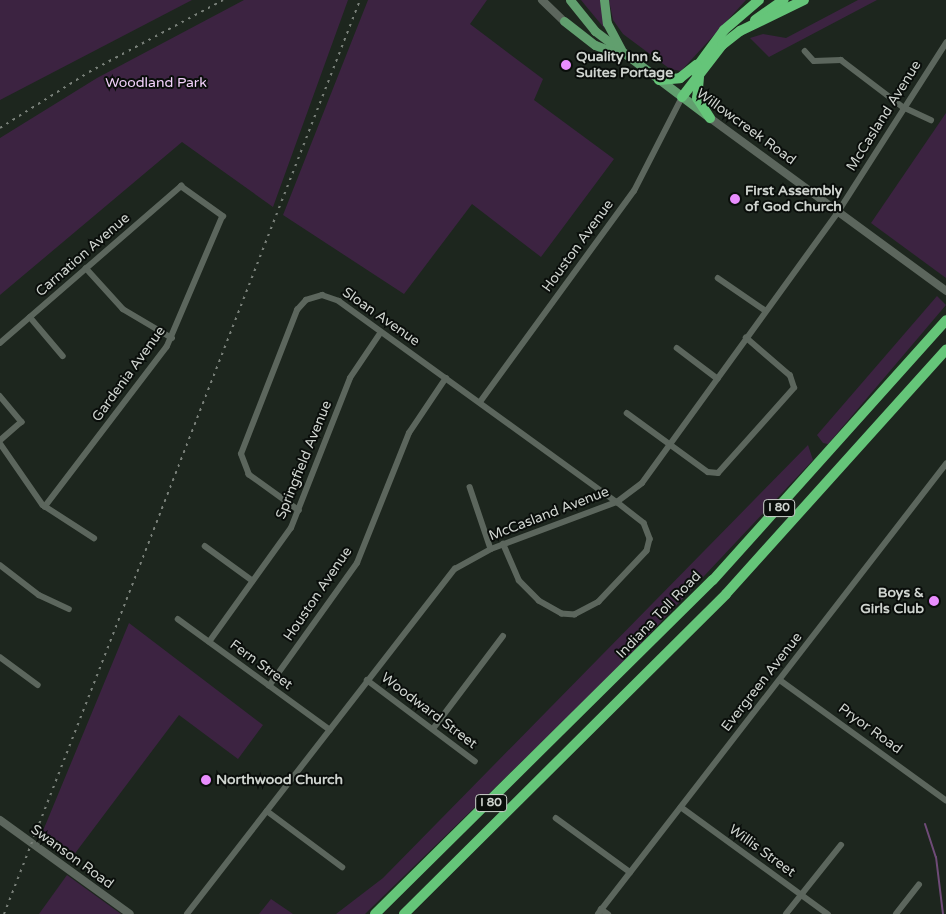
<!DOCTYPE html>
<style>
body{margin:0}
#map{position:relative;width:946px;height:914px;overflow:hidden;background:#1d261e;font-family:"Varela Round",sans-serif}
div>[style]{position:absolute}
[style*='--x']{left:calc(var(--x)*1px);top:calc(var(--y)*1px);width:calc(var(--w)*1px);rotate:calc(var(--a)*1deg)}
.green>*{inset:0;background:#3c2341}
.stream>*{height:2px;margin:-1px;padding:0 1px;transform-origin:1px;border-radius:1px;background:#6f4b78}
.street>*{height:5.5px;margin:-2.75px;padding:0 2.75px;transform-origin:2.75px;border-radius:2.75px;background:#5c665d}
.secondary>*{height:8px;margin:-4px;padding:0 4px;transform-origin:4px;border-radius:4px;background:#5c665d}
.primary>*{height:9px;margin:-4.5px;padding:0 4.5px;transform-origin:4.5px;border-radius:4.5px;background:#619f6e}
.highway>*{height:10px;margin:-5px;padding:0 5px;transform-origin:5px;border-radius:5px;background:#65c579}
.rail>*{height:2px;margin-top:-1px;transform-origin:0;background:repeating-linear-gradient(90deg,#798079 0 2.5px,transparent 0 7.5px)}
.dots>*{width:14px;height:14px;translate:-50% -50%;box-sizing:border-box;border:2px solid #0a0e0b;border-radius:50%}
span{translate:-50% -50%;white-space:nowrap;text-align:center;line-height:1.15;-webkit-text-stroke:4px #0a0e0b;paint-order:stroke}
.shield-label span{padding:1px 4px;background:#0a0e0b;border:1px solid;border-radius:4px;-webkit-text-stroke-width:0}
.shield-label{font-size:12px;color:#cfd4cf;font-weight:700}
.poi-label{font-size:14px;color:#cfd4cf;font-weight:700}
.left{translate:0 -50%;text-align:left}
.right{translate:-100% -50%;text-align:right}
.park-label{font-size:14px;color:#f4d2fc}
.street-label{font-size:14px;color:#cfd4cf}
</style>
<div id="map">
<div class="green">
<i style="clip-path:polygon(0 0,192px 0,0 100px)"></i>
<i style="clip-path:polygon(244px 0,348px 0,273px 207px,182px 142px,0 295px,0 138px,97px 78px)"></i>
<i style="clip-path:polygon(368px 0,487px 0,470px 24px,543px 79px,534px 100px,614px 159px,541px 257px,472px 204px,404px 294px,283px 215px)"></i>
<i style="clip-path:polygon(581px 0,600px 0,605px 29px,585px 5px)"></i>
<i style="clip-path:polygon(609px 0,746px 0,681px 71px,670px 69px,623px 34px,613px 20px)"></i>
<i style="clip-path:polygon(858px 0,877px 0,769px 57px,750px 38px,763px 34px,786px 38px)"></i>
<i style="clip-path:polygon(946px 113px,946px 278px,871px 223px)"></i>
<i style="clip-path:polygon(937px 296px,946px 305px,828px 444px,823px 443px,817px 435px)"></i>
<i style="clip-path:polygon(808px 445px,813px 460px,612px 674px,365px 914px,336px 914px,383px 878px)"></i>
<i style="clip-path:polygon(129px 623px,263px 725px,238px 759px,179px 715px,70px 860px,40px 838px)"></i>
<i style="clip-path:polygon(67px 875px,121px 914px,39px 914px)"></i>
<i style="clip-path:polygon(271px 899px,293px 914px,259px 914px)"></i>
</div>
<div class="stream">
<i style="--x:925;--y:824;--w:35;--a:72"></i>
<i style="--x:936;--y:857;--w:57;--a:83"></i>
</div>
<div class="street">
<i style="--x:805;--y:51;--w:13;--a:48"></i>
<i style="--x:814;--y:61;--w:27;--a:-2"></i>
<i style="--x:841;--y:60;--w:78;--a:37.2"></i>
<i style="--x:903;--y:107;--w:31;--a:25"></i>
<i style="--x:86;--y:268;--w:55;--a:47.9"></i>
<i style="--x:123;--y:309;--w:57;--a:30.6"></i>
<i style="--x:718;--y:278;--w:58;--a:34.5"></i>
<i style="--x:30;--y:317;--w:51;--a:49.8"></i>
<i style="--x:0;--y:343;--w:240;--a:-40.9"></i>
<i style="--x:181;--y:186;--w:52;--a:35.5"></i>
<i style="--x:223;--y:216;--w:142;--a:113.1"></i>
<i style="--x:167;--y:347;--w:201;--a:127.3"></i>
<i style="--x:677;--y:348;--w:51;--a:37.1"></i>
<i style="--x:0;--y:396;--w:34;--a:50"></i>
<i style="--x:22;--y:422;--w:29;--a:139"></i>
<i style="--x:480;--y:402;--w:261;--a:-53.9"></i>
<i style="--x:634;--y:191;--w:106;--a:-62.9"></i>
<i style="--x:627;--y:413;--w:100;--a:36.1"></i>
<i style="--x:708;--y:472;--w:10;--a:6"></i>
<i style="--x:718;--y:473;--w:114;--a:-48.2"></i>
<i style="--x:794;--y:388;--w:13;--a:-108"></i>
<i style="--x:790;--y:376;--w:58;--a:-139.2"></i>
<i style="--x:0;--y:443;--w:75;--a:55.3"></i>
<i style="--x:43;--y:505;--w:61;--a:32.9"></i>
<i style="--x:470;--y:487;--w:65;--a:71.3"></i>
<i style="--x:299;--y:511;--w:62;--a:-144.2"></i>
<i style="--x:249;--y:475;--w:22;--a:-111"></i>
<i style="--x:241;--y:454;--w:155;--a:-68.7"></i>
<i style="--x:297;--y:310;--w:13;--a:-48"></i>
<i style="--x:306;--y:300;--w:17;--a:-17"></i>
<i style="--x:322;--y:295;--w:18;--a:19"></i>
<i style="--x:339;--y:301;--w:343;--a:35.9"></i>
<i style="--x:617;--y:502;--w:34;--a:38"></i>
<i style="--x:644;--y:523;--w:17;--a:69"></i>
<i style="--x:650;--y:539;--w:12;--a:104"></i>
<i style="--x:647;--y:551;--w:70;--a:133.3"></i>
<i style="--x:599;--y:602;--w:27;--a:152"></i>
<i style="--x:575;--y:615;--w:13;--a:-176"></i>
<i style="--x:562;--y:614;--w:26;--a:-151"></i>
<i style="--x:539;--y:601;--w:28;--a:-135"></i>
<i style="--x:519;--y:581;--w:40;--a:-113.4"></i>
<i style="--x:205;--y:546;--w:59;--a:36.1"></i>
<i style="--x:0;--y:565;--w:49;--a:37.6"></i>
<i style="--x:39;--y:595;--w:33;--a:25"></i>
<i style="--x:178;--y:619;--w:188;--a:36.1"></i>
<i style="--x:209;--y:642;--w:140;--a:-54.3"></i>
<i style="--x:291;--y:528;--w:161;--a:-68.5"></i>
<i style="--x:350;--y:378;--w:55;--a:-56"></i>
<i style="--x:0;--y:657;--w:47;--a:36.4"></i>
<i style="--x:367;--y:680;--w:135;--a:36.9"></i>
<i style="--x:780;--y:680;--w:205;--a:35.9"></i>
<i style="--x:269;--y:686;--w:151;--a:-54.4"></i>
<i style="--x:357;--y:563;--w:140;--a:-68.2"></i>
<i style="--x:409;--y:433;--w:66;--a:-56.1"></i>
<i style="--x:433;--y:729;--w:116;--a:-53"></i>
<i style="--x:681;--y:807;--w:182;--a:36.1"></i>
<i style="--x:267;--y:811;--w:94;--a:36.7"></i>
<i style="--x:556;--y:818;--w:92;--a:36.1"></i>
<i style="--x:601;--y:909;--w:9;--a:36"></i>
<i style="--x:187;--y:914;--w:437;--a:-52.2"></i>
<i style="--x:455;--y:569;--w:41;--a:-29.1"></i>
<i style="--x:491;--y:549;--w:134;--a:-20.5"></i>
<i style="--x:617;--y:502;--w:31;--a:-37"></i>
<i style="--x:642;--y:483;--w:334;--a:-54.1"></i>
<i style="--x:838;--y:212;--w:201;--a:-57.4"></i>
<i style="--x:598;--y:914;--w:569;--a:-52.28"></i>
<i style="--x:786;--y:914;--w:88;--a:-51.4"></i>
<i style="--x:896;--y:914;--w:37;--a:-52"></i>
</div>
<div class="secondary">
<i style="--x:542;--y:0;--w:30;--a:44"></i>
<i style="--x:710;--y:118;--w:293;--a:36.2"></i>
<i style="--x:0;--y:820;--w:160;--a:35.9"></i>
</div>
<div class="primary">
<i style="--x:570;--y:0;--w:40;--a:51"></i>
<i style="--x:595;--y:31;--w:141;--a:37"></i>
<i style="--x:604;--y:0;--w:23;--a:83"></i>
<i style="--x:607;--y:23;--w:30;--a:62"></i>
<i style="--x:564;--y:21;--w:39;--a:38"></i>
<i style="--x:595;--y:45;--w:26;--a:21"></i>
</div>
<div class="highway">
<i style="--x:755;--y:20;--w:35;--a:-35"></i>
<i style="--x:694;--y:71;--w:51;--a:-53.8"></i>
<i style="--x:724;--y:30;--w:46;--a:-40.6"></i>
<i style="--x:699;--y:77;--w:21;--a:95"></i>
<i style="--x:697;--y:98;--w:24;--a:57"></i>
<i style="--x:659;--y:80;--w:21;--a:-5"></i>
<i style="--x:680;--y:78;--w:21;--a:-39"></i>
<i style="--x:682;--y:97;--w:66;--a:-52.4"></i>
<i style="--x:722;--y:45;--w:23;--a:-38"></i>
<i style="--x:740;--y:31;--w:71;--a:-25.8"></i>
<i style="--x:375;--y:914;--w:475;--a:-44.7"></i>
<i style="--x:713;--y:580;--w:349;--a:-48.1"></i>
<i style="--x:404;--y:914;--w:454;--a:-44.8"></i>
<i style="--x:726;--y:594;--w:329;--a:-48"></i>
</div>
<div class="rail">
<i style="--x:0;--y:128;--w:105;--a:-32.2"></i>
<i style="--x:89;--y:72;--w:152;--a:-28.2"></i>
<i style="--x:4;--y:914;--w:981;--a:-68.72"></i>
</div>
<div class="dots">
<i style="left:566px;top:65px;background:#e98dfe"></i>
<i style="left:735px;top:199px;background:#e98dfe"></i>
<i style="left:934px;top:601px;background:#e98dfe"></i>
<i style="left:206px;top:780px;background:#e98dfe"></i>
</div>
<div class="shield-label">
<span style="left:779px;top:508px">I 80</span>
<span style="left:491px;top:803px">I 80</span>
</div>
<div class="poi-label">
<span class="left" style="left:576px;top:65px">Quality Inn &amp;<br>Suites Portage</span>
<span class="left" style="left:745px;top:199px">First Assembly<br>of God Church</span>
<span class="right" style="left:924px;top:601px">Boys &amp;<br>Girls Club</span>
<span class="left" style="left:216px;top:780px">Northwood Church</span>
</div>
<div class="park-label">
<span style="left:156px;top:83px">Woodland Park</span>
</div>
<div class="street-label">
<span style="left:884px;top:116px;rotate:-58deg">McCasland Avenue</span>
<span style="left:746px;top:127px;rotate:36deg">Willowcreek Road</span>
<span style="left:578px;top:246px;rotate:-54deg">Houston Avenue</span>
<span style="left:83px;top:255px;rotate:-41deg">Carnation Avenue</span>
<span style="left:381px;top:317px;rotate:35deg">Sloan Avenue</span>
<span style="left:129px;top:374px;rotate:-54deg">Gardenia Avenue</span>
<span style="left:304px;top:460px;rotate:-68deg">Springfield Avenue</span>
<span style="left:549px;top:514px;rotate:-21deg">McCasland Avenue</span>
<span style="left:318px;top:594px;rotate:-56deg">Houston Avenue</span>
<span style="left:659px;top:615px;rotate:-46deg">Indiana Toll Road</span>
<span style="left:261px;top:665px;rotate:36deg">Fern Street</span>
<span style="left:762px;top:682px;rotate:-52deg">Evergreen Avenue</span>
<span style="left:429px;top:711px;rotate:37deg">Woodward Street</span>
<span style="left:870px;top:729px;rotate:36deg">Pryor Road</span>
<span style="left:762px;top:851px;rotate:36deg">Willis Street</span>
<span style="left:72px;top:857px;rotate:36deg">Swanson Road</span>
</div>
</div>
